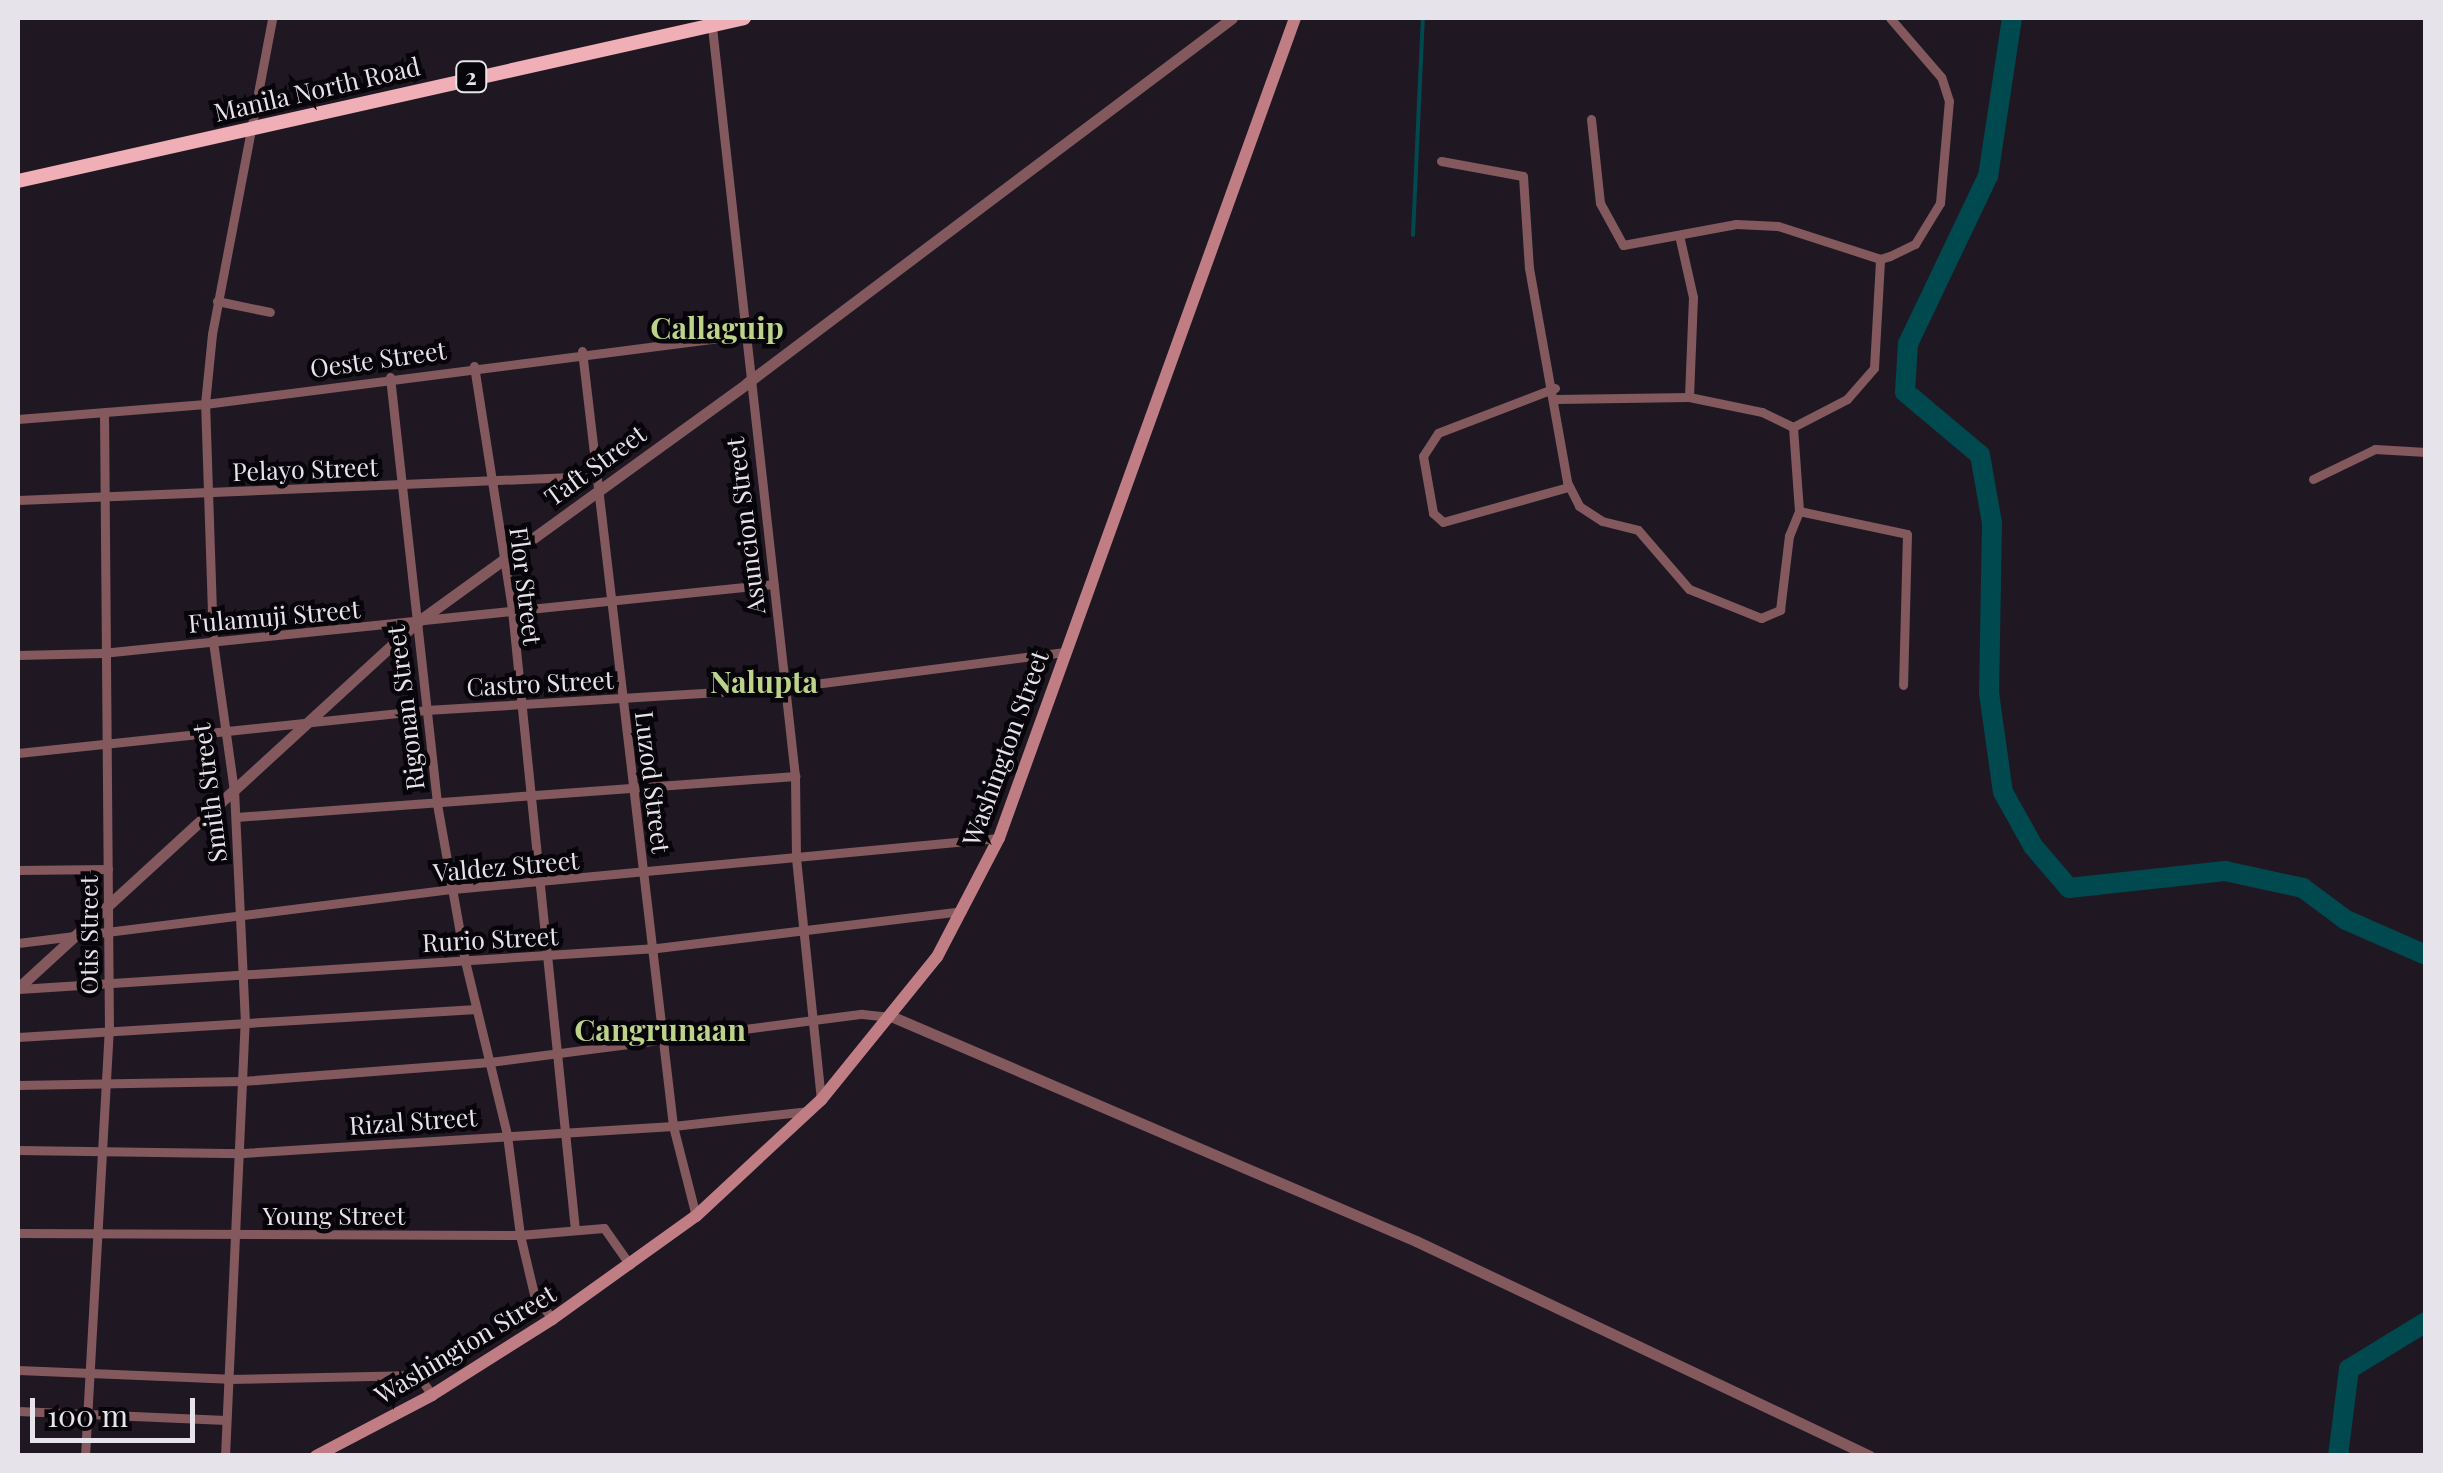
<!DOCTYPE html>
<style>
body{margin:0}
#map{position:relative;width:2443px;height:1473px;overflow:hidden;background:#1f1823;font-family:"Playfair Display",serif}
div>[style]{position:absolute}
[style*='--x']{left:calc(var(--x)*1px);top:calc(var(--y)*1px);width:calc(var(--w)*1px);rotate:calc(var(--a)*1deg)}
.stream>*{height:4px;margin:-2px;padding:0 2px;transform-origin:2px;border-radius:2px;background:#00494e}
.river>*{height:20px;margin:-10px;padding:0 10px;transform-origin:10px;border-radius:10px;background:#00494e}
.minor>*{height:9px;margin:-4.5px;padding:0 4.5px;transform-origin:4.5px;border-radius:4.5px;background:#83595e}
.tertiary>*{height:11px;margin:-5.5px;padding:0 5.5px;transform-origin:5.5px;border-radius:5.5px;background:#83595e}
.secondary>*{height:12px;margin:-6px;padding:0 6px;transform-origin:6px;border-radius:6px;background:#c07d84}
.trunk>*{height:14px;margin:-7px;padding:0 7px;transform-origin:7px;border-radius:7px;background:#f0afb6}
span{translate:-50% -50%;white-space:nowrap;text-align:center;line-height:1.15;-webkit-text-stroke:9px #070509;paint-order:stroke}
.shield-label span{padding:2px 8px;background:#070509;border:2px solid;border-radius:8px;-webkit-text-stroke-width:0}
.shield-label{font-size:22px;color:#e7e3eb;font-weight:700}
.street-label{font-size:25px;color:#e7e3eb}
.quarter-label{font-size:30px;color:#bcd389;font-weight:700}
.frame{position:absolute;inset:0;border:20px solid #e7e3eb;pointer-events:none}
.scale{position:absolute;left:30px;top:1398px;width:165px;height:45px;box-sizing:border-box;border:5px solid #e7e3eb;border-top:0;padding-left:12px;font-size:30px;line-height:35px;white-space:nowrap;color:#e7e3eb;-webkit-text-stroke:8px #070509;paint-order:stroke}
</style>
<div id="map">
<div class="stream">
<i style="--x:1413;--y:235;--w:217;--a:-87.4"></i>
</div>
<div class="river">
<i style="--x:2012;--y:18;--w:160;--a:98.6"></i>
<i style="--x:1988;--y:176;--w:186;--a:115.5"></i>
<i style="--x:1908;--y:344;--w:48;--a:93.6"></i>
<i style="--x:1905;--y:392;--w:98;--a:40"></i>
<i style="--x:1980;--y:455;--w:69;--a:80"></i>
<i style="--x:1992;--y:523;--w:170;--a:91"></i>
<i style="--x:1989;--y:693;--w:100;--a:82"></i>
<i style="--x:2003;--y:792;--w:62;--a:60.9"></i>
<i style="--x:2033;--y:846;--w:55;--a:49.4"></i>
<i style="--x:2069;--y:888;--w:157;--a:-6.2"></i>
<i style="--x:2225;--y:871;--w:80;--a:12.3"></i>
<i style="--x:2303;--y:888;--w:54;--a:36.7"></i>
<i style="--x:2346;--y:920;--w:87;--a:23.6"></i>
<i style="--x:2338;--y:1456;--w:88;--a:-82.8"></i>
<i style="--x:2349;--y:1369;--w:90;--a:-31.4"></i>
</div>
<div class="minor">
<i style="--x:711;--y:18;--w:763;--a:83.68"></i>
<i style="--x:795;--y:776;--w:82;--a:89.3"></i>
<i style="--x:796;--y:858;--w:243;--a:84.1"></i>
<i style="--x:1591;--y:119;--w:84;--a:83.9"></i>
<i style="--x:1600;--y:203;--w:48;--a:61.3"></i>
<i style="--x:1623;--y:245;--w:115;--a:-10.5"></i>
<i style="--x:1736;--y:224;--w:42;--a:2.7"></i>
<i style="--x:1778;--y:226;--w:107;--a:17.9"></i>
<i style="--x:1880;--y:259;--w:10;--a:-17"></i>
<i style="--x:1890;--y:256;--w:28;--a:-26"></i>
<i style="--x:1915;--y:244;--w:48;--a:-58.6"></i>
<i style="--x:1940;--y:203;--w:102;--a:-85"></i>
<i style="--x:1949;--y:101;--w:25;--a:-108"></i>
<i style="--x:1941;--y:77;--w:78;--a:-130.8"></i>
<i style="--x:1441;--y:161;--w:83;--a:10.4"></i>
<i style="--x:1523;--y:176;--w:92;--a:86.3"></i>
<i style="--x:1529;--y:268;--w:217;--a:79.9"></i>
<i style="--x:1567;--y:482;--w:27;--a:63"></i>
<i style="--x:1579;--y:506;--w:27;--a:33"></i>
<i style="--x:1602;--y:521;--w:37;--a:14"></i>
<i style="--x:1638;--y:530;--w:78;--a:49.2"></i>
<i style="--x:1689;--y:589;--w:78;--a:21.9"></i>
<i style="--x:1761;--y:618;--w:21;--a:-23"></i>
<i style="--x:1780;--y:610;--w:75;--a:-83.1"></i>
<i style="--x:1789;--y:536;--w:27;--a:-68"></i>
<i style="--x:1799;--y:511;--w:84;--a:-94.1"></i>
<i style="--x:1793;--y:427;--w:61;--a:-27.4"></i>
<i style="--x:1847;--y:399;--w:41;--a:-48.9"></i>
<i style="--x:1874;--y:368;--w:109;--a:-86.8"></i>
<i style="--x:1679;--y:235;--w:64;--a:77.3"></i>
<i style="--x:1693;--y:297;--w:100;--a:92.3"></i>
<i style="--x:217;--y:301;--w:54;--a:11.7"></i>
<i style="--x:582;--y:351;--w:780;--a:83.3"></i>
<i style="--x:673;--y:1126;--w:93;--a:75.7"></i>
<i style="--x:474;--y:366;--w:247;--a:81.1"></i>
<i style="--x:512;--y:610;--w:623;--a:84.2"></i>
<i style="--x:390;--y:377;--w:430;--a:83.7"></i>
<i style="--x:437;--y:804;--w:159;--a:79.9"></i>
<i style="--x:465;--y:961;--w:179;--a:76.4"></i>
<i style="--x:507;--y:1135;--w:101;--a:82.6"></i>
<i style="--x:520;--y:1235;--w:61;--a:76.7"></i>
<i style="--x:534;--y:1294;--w:31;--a:54"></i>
<i style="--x:1555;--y:388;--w:125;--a:159"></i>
<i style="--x:1438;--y:433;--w:27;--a:123"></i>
<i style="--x:1423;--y:456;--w:58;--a:80"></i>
<i style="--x:1433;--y:513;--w:13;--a:42"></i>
<i style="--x:1443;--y:522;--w:130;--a:-15.6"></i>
<i style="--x:1557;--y:399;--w:132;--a:-0.9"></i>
<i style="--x:1689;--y:397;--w:75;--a:11.6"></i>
<i style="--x:1762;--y:412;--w:34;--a:26"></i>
<i style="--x:18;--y:419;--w:188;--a:-4.6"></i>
<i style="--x:205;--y:404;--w:542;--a:-7.31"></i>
<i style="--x:2313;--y:479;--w:69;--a:-25.8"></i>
<i style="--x:2375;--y:449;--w:51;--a:3.4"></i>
<i style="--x:18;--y:500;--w:577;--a:-2.38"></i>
<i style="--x:1799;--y:511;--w:110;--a:12"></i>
<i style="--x:1907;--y:534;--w:151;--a:91.5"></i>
<i style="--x:18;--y:655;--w:84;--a:-1.4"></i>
<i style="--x:102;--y:653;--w:675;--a:-5.87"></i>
<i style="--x:18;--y:753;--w:410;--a:-6"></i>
<i style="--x:426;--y:710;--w:358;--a:-3.5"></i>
<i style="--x:783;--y:688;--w:284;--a:-7.3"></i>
<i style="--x:236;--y:817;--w:561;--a:-4.19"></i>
<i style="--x:18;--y:870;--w:90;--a:-0.6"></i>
<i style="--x:18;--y:943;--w:438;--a:-7.1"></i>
<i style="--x:453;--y:889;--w:548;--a:-5.34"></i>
<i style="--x:19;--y:989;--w:639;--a:-3.68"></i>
<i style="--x:657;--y:948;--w:307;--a:-6.9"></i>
<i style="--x:18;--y:1037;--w:459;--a:-3.5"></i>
<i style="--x:18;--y:1085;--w:224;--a:-1"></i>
<i style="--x:242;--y:1081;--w:249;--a:-4.4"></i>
<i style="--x:490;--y:1062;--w:375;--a:-7.4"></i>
<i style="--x:862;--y:1014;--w:29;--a:6"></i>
<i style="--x:18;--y:1150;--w:225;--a:0.8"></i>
<i style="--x:243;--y:1153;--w:431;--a:-3.6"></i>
<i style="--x:673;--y:1126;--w:137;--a:-6.3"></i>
<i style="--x:18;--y:1233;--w:502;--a:0.23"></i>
<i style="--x:520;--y:1235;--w:84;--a:-4.8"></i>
<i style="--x:604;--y:1228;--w:45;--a:54.9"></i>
<i style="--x:18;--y:1370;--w:211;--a:2.4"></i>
<i style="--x:229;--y:1379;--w:189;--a:-1.2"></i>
<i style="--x:418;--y:1375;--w:24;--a:55"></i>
<i style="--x:18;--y:1411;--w:208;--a:2.5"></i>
<i style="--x:85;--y:1456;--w:424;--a:-86.8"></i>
<i style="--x:109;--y:1033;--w:619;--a:-90.46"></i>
<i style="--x:225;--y:1456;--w:433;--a:-87.4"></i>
<i style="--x:245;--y:1023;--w:232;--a:-92.7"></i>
<i style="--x:234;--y:791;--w:150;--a:-98"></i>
<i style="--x:213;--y:642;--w:238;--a:-91.9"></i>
<i style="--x:205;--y:404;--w:70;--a:-84.3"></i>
<i style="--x:212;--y:334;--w:322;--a:-79.2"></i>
</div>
<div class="tertiary">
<i style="--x:18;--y:988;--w:540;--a:-42.52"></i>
<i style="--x:416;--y:623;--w:409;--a:-35.9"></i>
<i style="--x:747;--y:383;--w:607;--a:-36.96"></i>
<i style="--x:893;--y:1017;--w:569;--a:23.19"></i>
<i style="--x:1416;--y:1241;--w:502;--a:25.34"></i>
</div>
<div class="secondary">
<i style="--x:316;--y:1456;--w:131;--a:-27.7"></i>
<i style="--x:432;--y:1395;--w:142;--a:-32.3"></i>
<i style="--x:552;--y:1319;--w:177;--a:-35.6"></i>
<i style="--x:696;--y:1216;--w:171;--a:-42.9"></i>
<i style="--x:821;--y:1100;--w:184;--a:-51"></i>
<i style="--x:937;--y:957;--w:134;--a:-62.5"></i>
<i style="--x:999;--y:838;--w:872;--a:-70.15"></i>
</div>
<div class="trunk">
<i style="--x:18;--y:181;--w:744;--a:-12.65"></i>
</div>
<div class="shield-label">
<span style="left:471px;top:77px">2</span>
</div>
<div class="street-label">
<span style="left:317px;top:89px;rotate:-13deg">Manila North Road</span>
<span style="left:378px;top:359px;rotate:-8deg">Oeste Street</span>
<span style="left:595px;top:465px;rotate:-36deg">Taft Street</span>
<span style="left:305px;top:469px;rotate:-2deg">Pelayo Street</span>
<span style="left:745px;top:526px;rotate:-97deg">Asuncion Street</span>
<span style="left:526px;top:586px;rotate:83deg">Flor Street</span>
<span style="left:274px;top:616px;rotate:-5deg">Fulamuji Street</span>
<span style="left:540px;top:683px;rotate:-3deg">Castro Street</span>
<span style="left:405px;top:708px;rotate:-97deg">Rigonan Street</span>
<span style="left:1005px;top:748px;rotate:-70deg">Washington Street</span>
<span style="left:653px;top:782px;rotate:83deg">Luzod Street</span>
<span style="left:209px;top:793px;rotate:-97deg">Smith Street</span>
<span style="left:506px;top:866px;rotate:-5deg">Valdez Street</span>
<span style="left:88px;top:935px;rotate:-90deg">Otis Street</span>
<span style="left:490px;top:939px;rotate:-3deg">Rurio Street</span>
<span style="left:413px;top:1121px;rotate:-4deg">Rizal Street</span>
<span style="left:334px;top:1215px">Young Street</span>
<span style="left:465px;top:1344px;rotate:-31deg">Washington Street</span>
</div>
<div class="quarter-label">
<span style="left:717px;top:327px">Callaguip</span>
<span style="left:764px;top:681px">Nalupta</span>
<span style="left:660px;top:1029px">Cangrunaan</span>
</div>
<div class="frame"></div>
<div class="scale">100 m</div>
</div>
